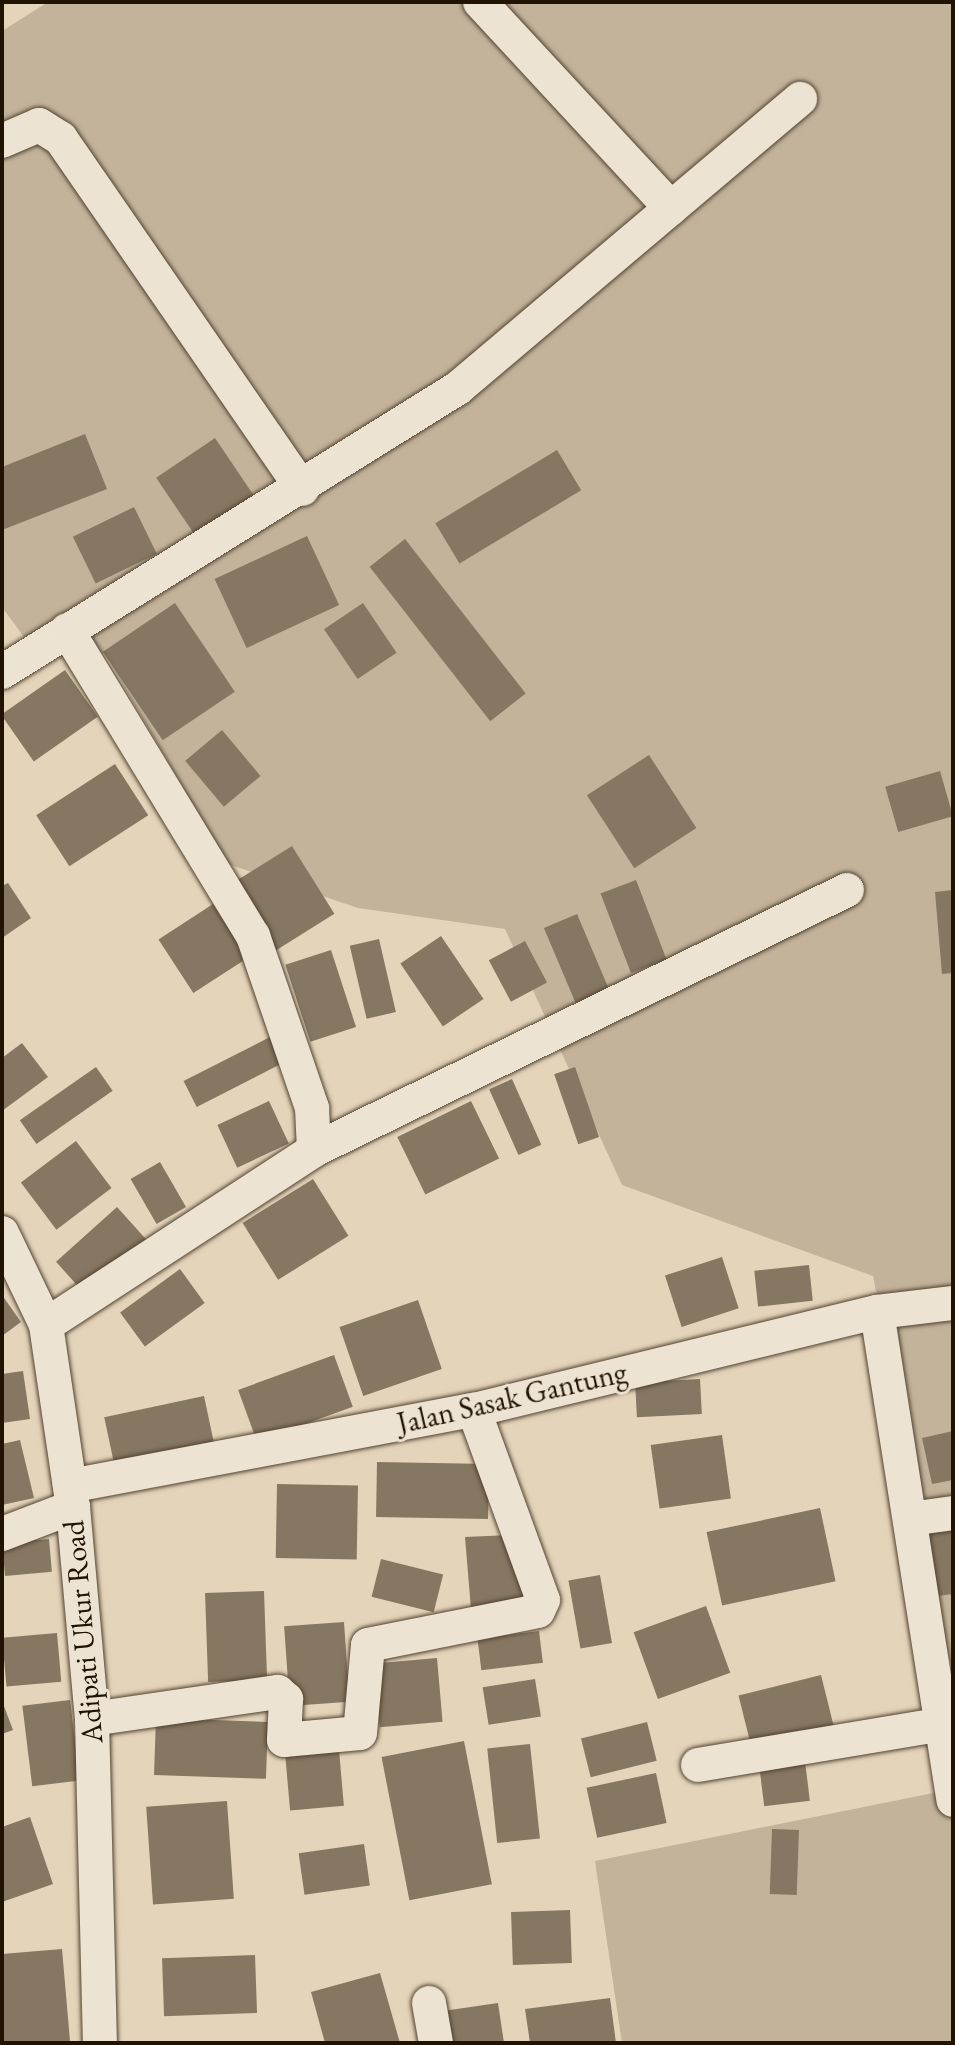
<!DOCTYPE html>
<style>
body{margin:0}
#map{position:relative;width:955px;height:2045px;overflow:hidden;background:#e4d4ba;font-family:"EB Garamond",serif}
div>[style]{position:absolute}
[style*='--x']{left:calc(var(--x)*1px);top:calc(var(--y)*1px);width:calc(var(--w)*1px);rotate:calc(var(--a)*1deg)}
.green>*{inset:0;background:#c3b39b}
.building>*{inset:0;background:#867762;transform-origin:0 0}
.roads{filter:drop-shadow(0 0 2px #524330) drop-shadow(0 0 2px #524330)}
.minor>*{height:34px;margin:-17px;padding:0 17px;transform-origin:17px;border-radius:17px;background:#ede3d2}
span{translate:-50% -50%;white-space:nowrap;text-align:center;line-height:1.15;-webkit-text-stroke:6px #ede3d2;paint-order:stroke}
.street-label{font-size:30px;color:#211302}
.frame{position:absolute;inset:0;border:4px solid #211302;pointer-events:none}
</style>
<div id="map">
<div class="green">
<i style="clip-path:polygon(48px 2px,953px 2px,953px 1676px,873px 1276px,622px 1185px,505px 929px,358px 908px,228px 864px,105px 654px,24px 637px,2px 607px,2px 31px)"></i>
<i style="clip-path:polygon(953px 1789px,953px 2043px,622px 2043px,595px 1861px)"></i>
</div>
<div class="building">
<i style="clip-path:polygon(85px 434px,107px 489px,2px 530px,2px 467px)"></i>
<i style="left:215px;top:438px;width:70px;height:71px;rotate:56deg"></i>
<i style="left:557px;top:450px;width:47px;height:142px;rotate:59deg"></i>
<i style="left:134px;top:507px;width:52px;height:68px;rotate:64deg"></i>
<i style="left:307px;top:536px;width:76px;height:102px;rotate:65deg"></i>
<i style="left:405px;top:539px;width:196px;height:45px;rotate:52deg"></i>
<i style="left:175px;top:603px;width:107px;height:87px;rotate:56deg"></i>
<i style="left:363px;top:603px;width:60px;height:47px;rotate:56deg"></i>
<i style="left:65px;top:670px;width:57px;height:78px;rotate:55deg"></i>
<i style="left:222px;top:730px;width:60px;height:48px;rotate:50deg"></i>
<i style="left:649px;top:755px;width:87px;height:74px;rotate:57deg"></i>
<i style="left:115px;top:764px;width:61px;height:94px;rotate:57deg"></i>
<i style="left:940px;top:771px;width:47px;height:57px;rotate:74deg"></i>
<i style="left:292px;top:846px;width:80px;height:70px;rotate:58deg"></i>
<i style="left:636px;top:880px;width:85px;height:38px;rotate:69deg"></i>
<i style="clip-path:polygon(8px 883px,31px 918px,2px 938px,2px 886px)"></i>
<i style="clip-path:polygon(953px 890px,953px 973px,942px 974px,935px 892px)"></i>
<i style="left:213px;top:904px;width:64px;height:65px;rotate:57deg"></i>
<i style="left:577px;top:914px;width:81px;height:36px;rotate:67deg"></i>
<i style="left:441px;top:936px;width:76px;height:49px;rotate:56deg"></i>
<i style="left:379px;top:939px;width:75px;height:30px;rotate:77deg"></i>
<i style="left:525px;top:941px;width:47px;height:41px;rotate:62deg"></i>
<i style="left:331px;top:950px;width:81px;height:48px;rotate:72deg"></i>
<i style="left:270px;top:1037px;width:29px;height:97px;rotate:63deg"></i>
<i style="clip-path:polygon(22px 1043px,48px 1077px,2px 1111px,2px 1058px)"></i>
<i style="left:96px;top:1067px;width:29px;height:93px;rotate:55deg"></i>
<i style="left:575px;top:1067px;width:74px;height:22px;rotate:71deg"></i>
<i style="left:512px;top:1079px;width:72px;height:25px;rotate:66deg"></i>
<i style="left:269px;top:1101px;width:47px;height:57px;rotate:65deg"></i>
<i style="left:471px;top:1101px;width:64px;height:82px;rotate:64deg"></i>
<i style="left:76px;top:1141px;width:59px;height:69px;rotate:53deg"></i>
<i style="left:160px;top:1162px;width:52px;height:34px;rotate:60deg"></i>
<i style="left:313px;top:1179px;width:67px;height:83px;rotate:58deg"></i>
<i style="left:117px;top:1207px;width:47px;height:82px;rotate:48deg"></i>
<i style="left:722px;top:1257px;width:54px;height:60px;rotate:72deg"></i>
<i style="left:809px;top:1265px;width:36px;height:55px;rotate:84deg"></i>
<i style="left:180px;top:1269px;width:42px;height:74px;rotate:54deg"></i>
<i style="clip-path:polygon(2px 1295px,21px 1322px,2px 1336px)"></i>
<i style="left:418px;top:1300px;width:73px;height:83px;rotate:71deg"></i>
<i style="left:334px;top:1355px;width:55px;height:102px;rotate:70deg"></i>
<i style="clip-path:polygon(23px 1371px,30px 1419px,2px 1423px,2px 1374px)"></i>
<i style="left:700px;top:1379px;width:35px;height:65px;rotate:87deg"></i>
<i style="left:204px;top:1396px;width:49px;height:102px;rotate:78deg"></i>
<i style="clip-path:polygon(953px 1431px,953px 1480px,932px 1484px,922px 1438px)"></i>
<i style="left:722px;top:1435px;width:64px;height:72px;rotate:82deg"></i>
<i style="clip-path:polygon(20px 1440px,34px 1498px,2px 1505px,2px 1444px)"></i>
<i style="left:377px;top:1462px;width:112px;height:55px;rotate:1deg"></i>
<i style="left:277px;top:1484px;width:81px;height:74px;rotate:1deg"></i>
<i style="left:820px;top:1508px;width:75px;height:116px;rotate:78deg"></i>
<i style="clip-path:polygon(953px 1526px,953px 1594px,937px 1596px,927px 1530px)"></i>
<i style="clip-path:polygon(511px 1535px,527px 1605px,471px 1609px,465px 1537px)"></i>
<i style="left:49px;top:1539px;width:33px;height:47px;rotate:85deg"></i>
<i style="left:381px;top:1559px;width:64px;height:39px;rotate:14deg"></i>
<i style="left:600px;top:1575px;width:69px;height:32px;rotate:80deg"></i>
<i style="left:264px;top:1591px;width:89px;height:59px;rotate:88deg"></i>
<i style="left:706px;top:1606px;width:71px;height:77px;rotate:70deg"></i>
<i style="left:344px;top:1622px;width:80px;height:60px;rotate:86deg"></i>
<i style="left:539px;top:1631px;width:32px;height:62px;rotate:83deg"></i>
<i style="left:57px;top:1633px;width:49px;height:55px;rotate:85deg"></i>
<i style="left:437px;top:1658px;width:64px;height:63px;rotate:85deg"></i>
<i style="left:821px;top:1675px;width:59px;height:85px;rotate:76deg"></i>
<i style="left:535px;top:1679px;width:38px;height:53px;rotate:81deg"></i>
<i style="left:70px;top:1700px;width:81px;height:48px;rotate:83deg"></i>
<i style="clip-path:polygon(2px 1701px,13px 1730px,2px 1734px)"></i>
<i style="left:156px;top:1718px;width:112px;height:57px;rotate:2deg"></i>
<i style="left:647px;top:1722px;width:40px;height:68px;rotate:76deg"></i>
<i style="left:464px;top:1741px;width:146px;height:84px;rotate:79deg"></i>
<i style="left:530px;top:1744px;width:95px;height:43px;rotate:84deg"></i>
<i style="left:339px;top:1750px;width:56px;height:54px;rotate:85deg"></i>
<i style="left:804px;top:1753px;width:48px;height:46px;rotate:83deg"></i>
<i style="left:656px;top:1773px;width:51px;height:71px;rotate:78deg"></i>
<i style="left:227px;top:1801px;width:98px;height:81px;rotate:86deg"></i>
<i style="clip-path:polygon(30px 1817px,53px 1884px,2px 1902px,2px 1827px)"></i>
<i style="left:772px;top:1829px;width:27px;height:65px;rotate:2deg"></i>
<i style="left:364px;top:1844px;width:42px;height:66px;rotate:82deg"></i>
<i style="left:570px;top:1910px;width:53px;height:59px;rotate:88deg"></i>
<i style="clip-path:polygon(62px 1949px,70px 2041px,2px 2043px,2px 1954px)"></i>
<i style="left:255px;top:1955px;width:58px;height:93px;rotate:88deg"></i>
<i style="clip-path:polygon(380px 1973px,400px 2043px,325px 2043px,311px 1992px)"></i>
<i style="clip-path:polygon(610px 1998px,616px 2043px,530px 2043px,525px 2009px)"></i>
<i style="clip-path:polygon(498px 2003px,504px 2043px,448px 2043px,443px 2011px)"></i>
</div>
<div class="roads">
<div class="minor">
<i style="--x:480;--y:2;--w:281;--a:47.2"></i>
<i style="--x:2;--y:141;--w:40;--a:-23.4"></i>
<i style="--x:39;--y:125;--w:26;--a:32"></i>
<i style="--x:61;--y:139;--w:425;--a:55.4"></i>
<i style="--x:2;--y:672;--w:537;--a:-31.91"></i>
<i style="--x:458;--y:388;--w:448;--a:-40.2"></i>
<i style="--x:314;--y:1150;--w:593;--a:-26"></i>
<i style="--x:2;--y:1233;--w:102;--a:64.4"></i>
<i style="--x:46;--y:1325;--w:184;--a:81.6"></i>
<i style="--x:73;--y:1507;--w:213;--a:84.9"></i>
<i style="--x:92;--y:1719;--w:324;--a:88.6"></i>
<i style="--x:877;--y:1312;--w:494;--a:81.1"></i>
<i style="--x:46;--y:1325;--w:320;--a:-33.1"></i>
<i style="--x:314;--y:1150;--w:42;--a:-92.7"></i>
<i style="--x:312;--y:1108;--w:182;--a:-108.9"></i>
<i style="--x:253;--y:936;--w:358;--a:-121.3"></i>
<i style="--x:70;--y:1486;--w:411;--a:-10.7"></i>
<i style="--x:474;--y:1410;--w:415;--a:-13.7"></i>
<i style="--x:877;--y:1312;--w:77;--a:-6.8"></i>
<i style="--x:910;--y:1519;--w:43;--a:-7.9"></i>
<i style="--x:2;--y:1534;--w:76;--a:-20.8"></i>
<i style="--x:92;--y:1719;--w:188;--a:-8.3"></i>
<i style="--x:278;--y:1692;--w:11;--a:41"></i>
<i style="--x:286;--y:1699;--w:41;--a:92.8"></i>
<i style="--x:284;--y:1740;--w:76;--a:-5.3"></i>
<i style="--x:360;--y:1733;--w:88;--a:-84.8"></i>
<i style="--x:368;--y:1645;--w:173;--a:-11.3"></i>
<i style="--x:538;--y:1611;--w:12;--a:-66"></i>
<i style="--x:543;--y:1600;--w:202;--a:-110"></i>
<i style="--x:698;--y:1765;--w:247;--a:-9.5"></i>
<i style="--x:429;--y:2003;--w:41;--a:80.1"></i>
</div>
</div>
<div class="street-label">
<span style="left:512px;top:1398px;rotate:-13deg">Jalan Sasak Gantung</span>
<span style="left:83px;top:1632px;rotate:-95deg">Adipati Ukur Road</span>
</div>
<div class="frame"></div>
</div>
